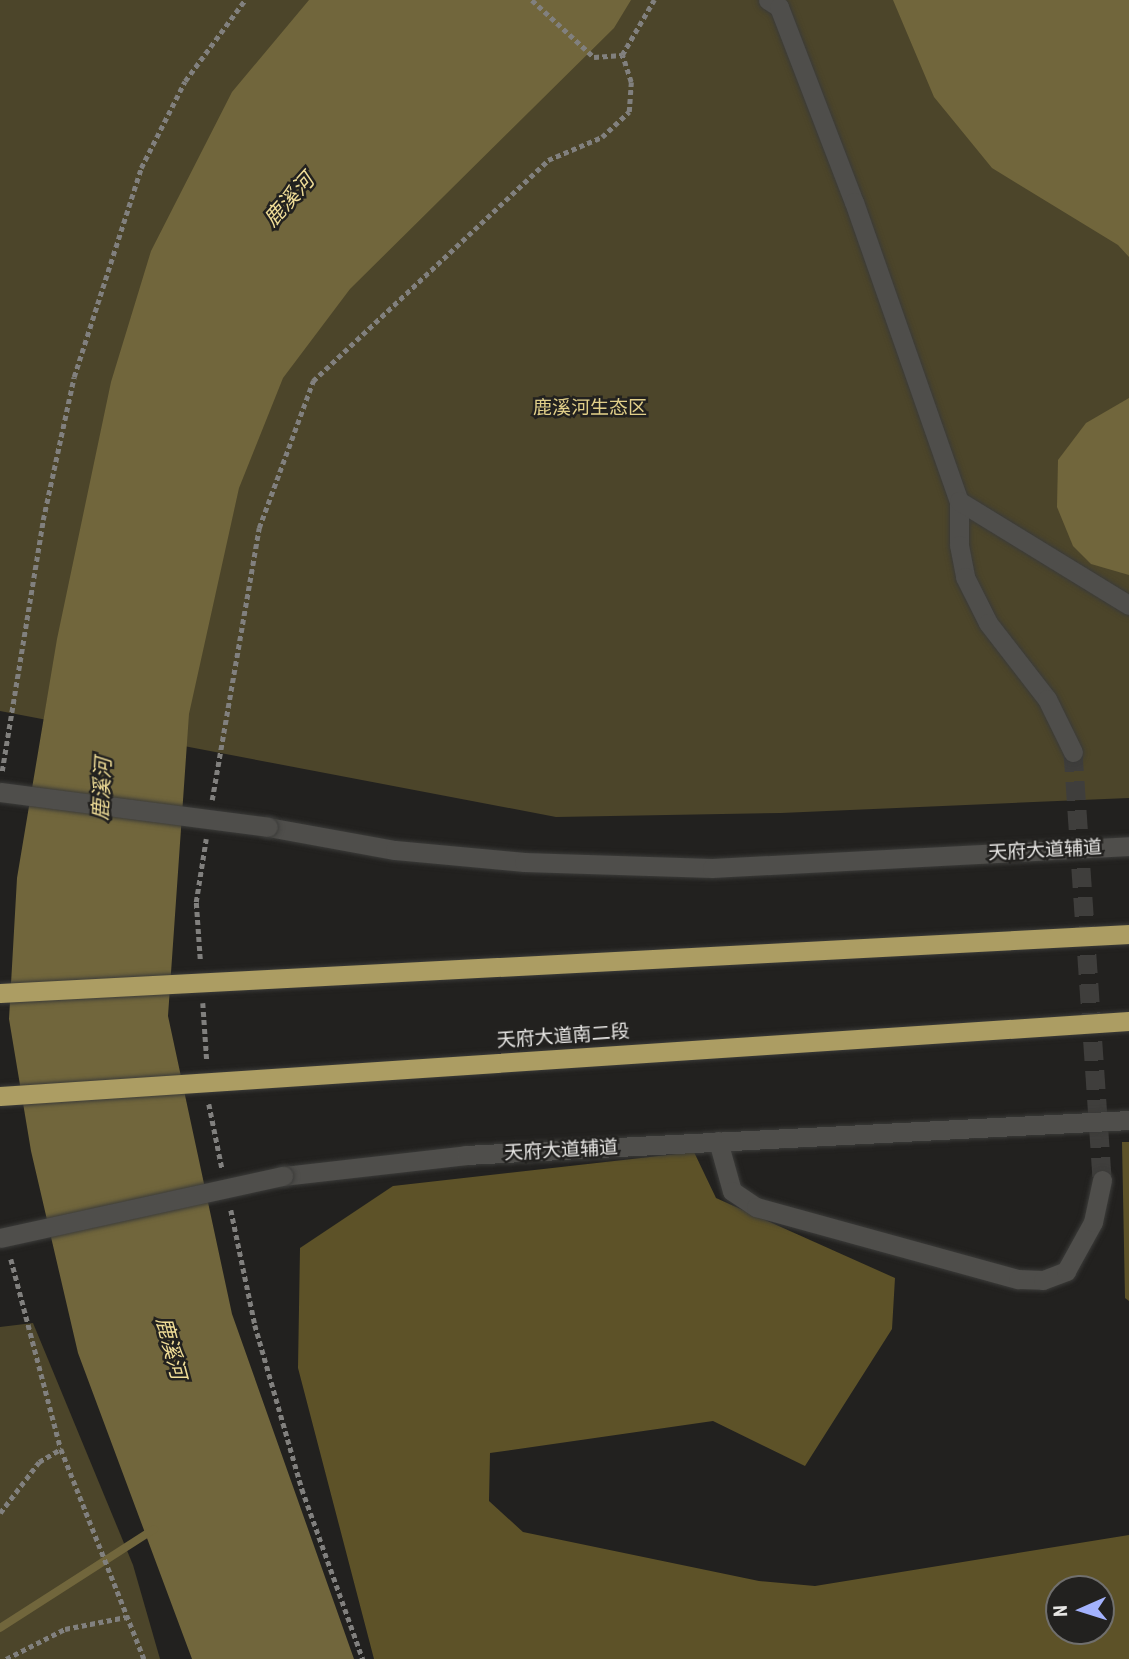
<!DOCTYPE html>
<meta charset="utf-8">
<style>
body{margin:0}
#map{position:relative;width:1129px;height:1659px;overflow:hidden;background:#22211f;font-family:"Roboto Condensed","Noto Sans SC",sans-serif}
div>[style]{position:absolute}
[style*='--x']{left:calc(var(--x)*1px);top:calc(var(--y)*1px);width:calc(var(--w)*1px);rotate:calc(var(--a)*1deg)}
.green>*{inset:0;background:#4c452a}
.forest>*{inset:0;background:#5d5228}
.water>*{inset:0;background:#71663c}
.stream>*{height:8px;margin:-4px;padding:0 4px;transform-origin:4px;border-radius:4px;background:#71663c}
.minor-tunnel>*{height:19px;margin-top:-9.5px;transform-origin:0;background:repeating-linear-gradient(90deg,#3f3e3c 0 19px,transparent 0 29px)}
.path>*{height:4.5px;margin-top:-2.25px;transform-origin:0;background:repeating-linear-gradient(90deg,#81807e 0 5px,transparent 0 8.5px)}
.roads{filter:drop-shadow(0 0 2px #3b3b39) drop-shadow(0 0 2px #3b3b39)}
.minor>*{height:19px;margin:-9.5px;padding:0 9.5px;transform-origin:9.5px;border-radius:9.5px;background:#4f4e4b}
.tertiary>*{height:19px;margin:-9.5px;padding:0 9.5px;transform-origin:9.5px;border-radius:9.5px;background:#4f4e4b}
.bridges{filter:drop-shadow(0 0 2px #3b3b39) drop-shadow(0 0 2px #3b3b39)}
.tertiary-bridge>*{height:19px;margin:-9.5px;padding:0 9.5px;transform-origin:9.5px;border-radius:9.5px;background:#4f4e4b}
.trunk-bridge>*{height:19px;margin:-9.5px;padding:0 9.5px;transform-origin:9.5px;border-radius:9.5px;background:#ac9d63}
span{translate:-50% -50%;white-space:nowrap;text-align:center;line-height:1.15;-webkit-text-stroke:5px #22211f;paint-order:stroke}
.park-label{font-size:19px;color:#e1cf89}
.street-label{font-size:19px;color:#e6e5e3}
.water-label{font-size:21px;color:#f0dd97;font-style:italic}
.north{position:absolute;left:1045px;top:1575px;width:70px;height:70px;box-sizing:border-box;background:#22211f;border:2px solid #706f6d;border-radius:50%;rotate:267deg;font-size:19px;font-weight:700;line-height:28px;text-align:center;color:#e6e5e3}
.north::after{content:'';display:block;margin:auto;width:24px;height:32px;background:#a3b2fd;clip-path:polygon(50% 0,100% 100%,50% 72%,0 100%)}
</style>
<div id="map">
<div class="green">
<i style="clip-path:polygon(0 0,1129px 0,1129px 798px,781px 813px,556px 817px,0 711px)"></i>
<i style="clip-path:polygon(33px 1323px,133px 1565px,160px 1659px,0 1659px,0 1327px)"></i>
</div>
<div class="forest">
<i style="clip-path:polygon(1122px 1142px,1129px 1142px,1129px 1301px,1125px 1298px)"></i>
<i style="clip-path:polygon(evenodd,694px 1152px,716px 1198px,895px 1278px,892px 1329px,805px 1466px,713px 1421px,490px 1453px,489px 1501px,523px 1532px,759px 1581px,815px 1586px,1129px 1535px,1129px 1659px,374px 1659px,298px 1368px,300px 1248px,393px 1186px,694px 1152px,1059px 1589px,1101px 1589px,1101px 1631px,1059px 1631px,1059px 1589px)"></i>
</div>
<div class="water">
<i style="clip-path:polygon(309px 0,631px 0,614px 28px,350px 289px,283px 378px,239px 488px,189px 714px,168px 1016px,232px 1314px,354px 1659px,192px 1659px,78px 1353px,31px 1151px,9px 1019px,17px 878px,57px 639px,111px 382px,151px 251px,232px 92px)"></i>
<i style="clip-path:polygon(893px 0,1129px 0,1129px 257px,1118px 245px,992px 168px,934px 97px)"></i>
<i style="clip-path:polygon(1129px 398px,1129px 575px,1091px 564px,1073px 546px,1057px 507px,1058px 460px,1086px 423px)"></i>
</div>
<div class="stream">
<i style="--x:0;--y:1628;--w:183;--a:-32.7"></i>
</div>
<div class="minor-tunnel">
<i style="--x:1073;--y:752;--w:429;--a:86.1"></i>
</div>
<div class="path">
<i style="--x:532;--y:0;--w:84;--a:42.6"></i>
<i style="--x:594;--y:57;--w:28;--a:-4"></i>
<i style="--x:2;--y:771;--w:254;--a:-80.7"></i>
<i style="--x:43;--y:520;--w:146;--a:-77.8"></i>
<i style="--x:74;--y:377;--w:219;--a:-72.2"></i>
<i style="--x:141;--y:168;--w:97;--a:-63.2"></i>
<i style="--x:185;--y:81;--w:101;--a:-53.5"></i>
<i style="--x:212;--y:800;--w:276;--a:-80.2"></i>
<i style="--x:259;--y:528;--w:157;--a:-69.8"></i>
<i style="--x:313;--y:381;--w:323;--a:-43.2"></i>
<i style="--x:548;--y:160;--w:59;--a:-23.1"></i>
<i style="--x:602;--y:137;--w:37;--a:-43"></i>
<i style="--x:629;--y:112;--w:30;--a:-86"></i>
<i style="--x:631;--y:82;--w:28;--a:-108"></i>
<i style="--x:622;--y:55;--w:64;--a:-59.8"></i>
<i style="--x:200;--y:959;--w:57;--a:-94"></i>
<i style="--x:196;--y:902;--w:64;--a:-81"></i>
<i style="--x:203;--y:1003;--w:58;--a:86.1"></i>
<i style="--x:209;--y:1104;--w:65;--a:78.5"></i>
<i style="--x:231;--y:1210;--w:117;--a:78.2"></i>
<i style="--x:255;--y:1325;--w:171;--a:74"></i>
<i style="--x:302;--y:1489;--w:181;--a:70.3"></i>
<i style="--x:11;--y:1259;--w:196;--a:75.3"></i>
<i style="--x:61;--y:1449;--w:226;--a:68.4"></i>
<i style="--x:0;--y:1513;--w:64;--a:-52.6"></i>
<i style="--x:39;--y:1462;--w:26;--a:-31"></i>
<i style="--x:6;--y:1659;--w:66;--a:-27"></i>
<i style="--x:65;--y:1629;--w:62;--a:-11.1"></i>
</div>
<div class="roads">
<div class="minor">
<i style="--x:768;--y:0;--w:13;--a:32"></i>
<i style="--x:779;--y:7;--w:209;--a:69"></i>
<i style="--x:854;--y:202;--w:317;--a:70.7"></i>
<i style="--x:959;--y:501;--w:44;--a:90"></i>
<i style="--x:959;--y:545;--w:33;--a:79"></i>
<i style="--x:965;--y:577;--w:51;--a:63.4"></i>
<i style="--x:988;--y:623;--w:96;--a:52.2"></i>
<i style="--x:1047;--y:699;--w:59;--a:63.9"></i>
<i style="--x:959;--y:501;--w:199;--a:31.5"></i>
<i style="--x:718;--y:1141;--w:52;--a:74.4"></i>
<i style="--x:732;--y:1191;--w:29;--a:34"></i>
<i style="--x:756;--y:1207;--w:272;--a:15.4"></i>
<i style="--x:1018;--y:1279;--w:25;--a:2"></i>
<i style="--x:1043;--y:1280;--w:25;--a:-21"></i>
<i style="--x:1066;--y:1271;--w:56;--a:-61.1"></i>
<i style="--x:1093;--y:1222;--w:43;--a:-77.9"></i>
</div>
<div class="tertiary">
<i style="--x:268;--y:827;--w:129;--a:10.3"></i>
<i style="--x:395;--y:850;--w:130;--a:5.3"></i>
<i style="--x:524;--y:862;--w:188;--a:1.8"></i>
<i style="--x:712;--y:868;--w:418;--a:-3"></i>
<i style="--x:283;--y:1176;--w:184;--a:-6.5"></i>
<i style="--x:466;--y:1155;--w:664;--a:-3.02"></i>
</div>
</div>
<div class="bridges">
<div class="tertiary-bridge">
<i style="--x:0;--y:792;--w:270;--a:7.4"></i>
<i style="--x:0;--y:1238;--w:290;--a:-12.4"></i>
</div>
<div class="trunk-bridge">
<i style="--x:0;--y:993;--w:1131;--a:-2.99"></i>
<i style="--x:0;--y:1096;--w:1131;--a:-3.8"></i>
</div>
</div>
<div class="park-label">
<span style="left:590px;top:408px">鹿溪河生态区</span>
</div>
<div class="street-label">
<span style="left:1045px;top:850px;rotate:-3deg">天府大道辅道</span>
<span style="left:563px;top:1036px;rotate:-4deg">天府大道南二段</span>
<span style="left:561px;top:1150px;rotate:-3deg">天府大道辅道</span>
</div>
<div class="water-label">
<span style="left:289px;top:200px;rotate:-48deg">鹿溪河</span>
<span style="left:102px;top:789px;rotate:-87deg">鹿溪河</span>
<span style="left:171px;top:1348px;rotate:75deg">鹿溪河</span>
</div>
<div class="north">N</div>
</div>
